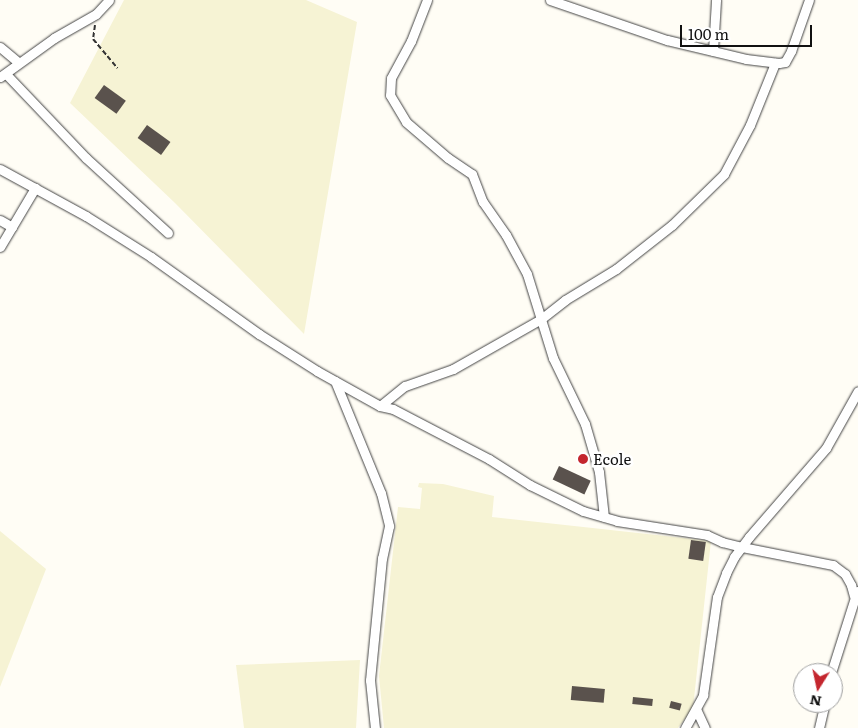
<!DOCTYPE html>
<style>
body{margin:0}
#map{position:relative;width:858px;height:728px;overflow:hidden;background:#fffdf5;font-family:Literata,serif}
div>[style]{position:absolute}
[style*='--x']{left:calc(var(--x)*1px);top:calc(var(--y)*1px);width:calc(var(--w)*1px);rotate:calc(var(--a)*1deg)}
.farmland>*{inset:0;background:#f6f3d4}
.building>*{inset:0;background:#5a524d;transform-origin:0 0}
.path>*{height:2px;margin-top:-1px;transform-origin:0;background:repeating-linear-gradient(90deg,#333 0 5px,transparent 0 7.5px)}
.roads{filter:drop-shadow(0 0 1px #444) drop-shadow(0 0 1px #444)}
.street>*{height:9px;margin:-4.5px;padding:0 4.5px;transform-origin:4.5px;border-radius:4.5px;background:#fff}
.dots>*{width:14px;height:14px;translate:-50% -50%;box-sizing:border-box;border:2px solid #fff;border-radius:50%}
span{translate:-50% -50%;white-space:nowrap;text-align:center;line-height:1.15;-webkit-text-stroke:5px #fff;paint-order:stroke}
.poi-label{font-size:15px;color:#111}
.left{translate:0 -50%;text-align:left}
.north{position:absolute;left:793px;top:663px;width:50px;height:50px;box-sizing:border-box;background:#fff;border:1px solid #a0a0a0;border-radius:50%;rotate:190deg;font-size:14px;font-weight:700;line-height:20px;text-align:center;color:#111}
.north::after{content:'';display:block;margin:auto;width:18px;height:22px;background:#c4262e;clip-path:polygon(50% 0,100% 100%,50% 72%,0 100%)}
.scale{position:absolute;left:680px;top:25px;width:132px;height:22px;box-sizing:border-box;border:2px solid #111;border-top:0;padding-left:6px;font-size:15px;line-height:18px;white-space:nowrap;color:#111;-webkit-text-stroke:4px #fff;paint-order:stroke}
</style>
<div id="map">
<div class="farmland">
<i style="clip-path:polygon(124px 0,306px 0,357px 22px,304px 334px,175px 203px,70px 103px)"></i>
<i style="clip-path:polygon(419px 483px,443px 484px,494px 496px,492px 517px,711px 541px,693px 708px,678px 728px,384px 728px,379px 676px,398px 507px,420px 509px,422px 488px,418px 487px)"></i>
<i style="clip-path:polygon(0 531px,46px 569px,0 687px)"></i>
<i style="clip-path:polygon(360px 660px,356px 728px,244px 728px,236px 665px)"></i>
</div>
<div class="building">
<i style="left:104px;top:85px;width:27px;height:16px;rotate:36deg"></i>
<i style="left:147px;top:125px;width:29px;height:16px;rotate:36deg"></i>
<i style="left:559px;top:466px;width:35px;height:15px;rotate:25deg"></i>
<i style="left:691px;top:540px;width:15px;height:19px;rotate:8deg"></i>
<i style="left:572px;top:686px;width:33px;height:14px;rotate:5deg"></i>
<i style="left:633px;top:697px;width:20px;height:7px;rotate:6deg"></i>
<i style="left:671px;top:701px;width:11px;height:7px;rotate:15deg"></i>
</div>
<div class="path">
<i style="--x:95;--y:25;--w:14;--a:98"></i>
<i style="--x:93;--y:39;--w:38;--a:50"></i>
</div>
<div class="roads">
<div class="street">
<i style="--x:427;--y:0;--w:44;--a:111.3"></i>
<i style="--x:411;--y:41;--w:42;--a:118.4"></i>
<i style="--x:391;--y:78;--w:17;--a:93"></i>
<i style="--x:390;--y:95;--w:31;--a:59"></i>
<i style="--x:406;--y:122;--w:55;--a:40.6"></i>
<i style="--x:448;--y:158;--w:29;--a:34"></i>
<i style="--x:472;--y:174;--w:30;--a:69"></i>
<i style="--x:483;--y:202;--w:40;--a:55.1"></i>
<i style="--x:506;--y:235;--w:44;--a:61.7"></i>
<i style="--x:527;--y:274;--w:88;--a:72.8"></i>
<i style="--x:553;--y:358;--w:73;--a:64.1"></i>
<i style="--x:585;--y:424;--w:50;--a:73.7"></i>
<i style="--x:599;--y:472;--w:45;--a:83.7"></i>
<i style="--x:550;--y:0;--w:124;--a:18.9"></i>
<i style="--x:667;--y:40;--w:81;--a:13.5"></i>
<i style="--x:746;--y:59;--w:33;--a:7"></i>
<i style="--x:779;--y:63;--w:6;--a:-9"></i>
<i style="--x:785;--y:62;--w:13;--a:-61"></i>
<i style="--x:791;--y:51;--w:54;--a:-70.6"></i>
<i style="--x:0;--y:47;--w:23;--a:40"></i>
<i style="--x:713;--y:51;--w:51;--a:-86.6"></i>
<i style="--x:6;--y:74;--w:116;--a:46.4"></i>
<i style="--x:86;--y:158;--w:111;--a:42.4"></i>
<i style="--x:0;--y:77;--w:67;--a:-35.8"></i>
<i style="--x:54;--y:38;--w:48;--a:-29.7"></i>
<i style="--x:96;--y:14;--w:19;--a:-47"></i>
<i style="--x:0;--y:169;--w:98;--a:28.7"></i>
<i style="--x:86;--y:216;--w:77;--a:32.2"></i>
<i style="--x:151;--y:257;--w:133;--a:35.5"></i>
<i style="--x:259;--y:334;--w:69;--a:32.5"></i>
<i style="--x:317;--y:371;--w:72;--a:29.1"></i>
<i style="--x:380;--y:406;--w:13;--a:13"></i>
<i style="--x:393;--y:409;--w:108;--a:27.5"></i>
<i style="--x:489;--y:459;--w:49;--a:32.4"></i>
<i style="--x:530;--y:485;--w:59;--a:26.1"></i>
<i style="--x:583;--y:511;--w:35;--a:16"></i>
<i style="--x:617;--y:521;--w:91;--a:8.8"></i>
<i style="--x:707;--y:535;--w:17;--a:25"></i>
<i style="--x:722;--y:542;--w:21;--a:14"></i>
<i style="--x:742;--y:547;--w:93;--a:11.2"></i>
<i style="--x:833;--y:565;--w:15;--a:37"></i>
<i style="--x:845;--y:574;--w:13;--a:61"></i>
<i style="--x:851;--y:585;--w:11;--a:75"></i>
<i style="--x:0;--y:220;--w:14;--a:30"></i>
<i style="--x:0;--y:247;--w:69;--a:-59.3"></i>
<i style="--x:335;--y:381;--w:121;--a:67.7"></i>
<i style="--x:381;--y:493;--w:34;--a:76"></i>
<i style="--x:389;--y:526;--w:33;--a:102"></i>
<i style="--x:382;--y:558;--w:123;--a:95.6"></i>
<i style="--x:370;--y:680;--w:48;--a:84.1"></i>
<i style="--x:380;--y:406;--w:32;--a:-39"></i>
<i style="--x:405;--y:386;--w:51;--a:-19.5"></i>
<i style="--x:453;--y:369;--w:101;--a:-29.6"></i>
<i style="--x:541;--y:319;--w:31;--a:-38"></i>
<i style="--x:565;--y:300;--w:60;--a:-31.3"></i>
<i style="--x:616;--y:269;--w:71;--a:-38.2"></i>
<i style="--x:672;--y:225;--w:73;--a:-44.4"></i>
<i style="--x:724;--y:174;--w:55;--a:-62"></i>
<i style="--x:750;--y:125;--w:67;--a:-68"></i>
<i style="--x:831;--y:673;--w:86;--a:-72.4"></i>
<i style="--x:696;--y:709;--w:21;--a:65"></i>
<i style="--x:685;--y:728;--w:38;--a:-61"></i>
<i style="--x:703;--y:695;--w:99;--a:-81.9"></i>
<i style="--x:717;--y:597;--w:26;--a:-69"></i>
<i style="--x:726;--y:573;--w:18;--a:-63"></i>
<i style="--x:734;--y:557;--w:25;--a:-53"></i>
<i style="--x:749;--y:537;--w:118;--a:-49.1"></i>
<i style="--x:826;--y:448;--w:65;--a:-60.7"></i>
<i style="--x:819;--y:728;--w:26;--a:-77"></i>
</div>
</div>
<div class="dots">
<i style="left:583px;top:459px;background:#c4262e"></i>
</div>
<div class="poi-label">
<span class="left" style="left:593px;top:459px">Ecole</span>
</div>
<div class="north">N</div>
<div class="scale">100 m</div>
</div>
